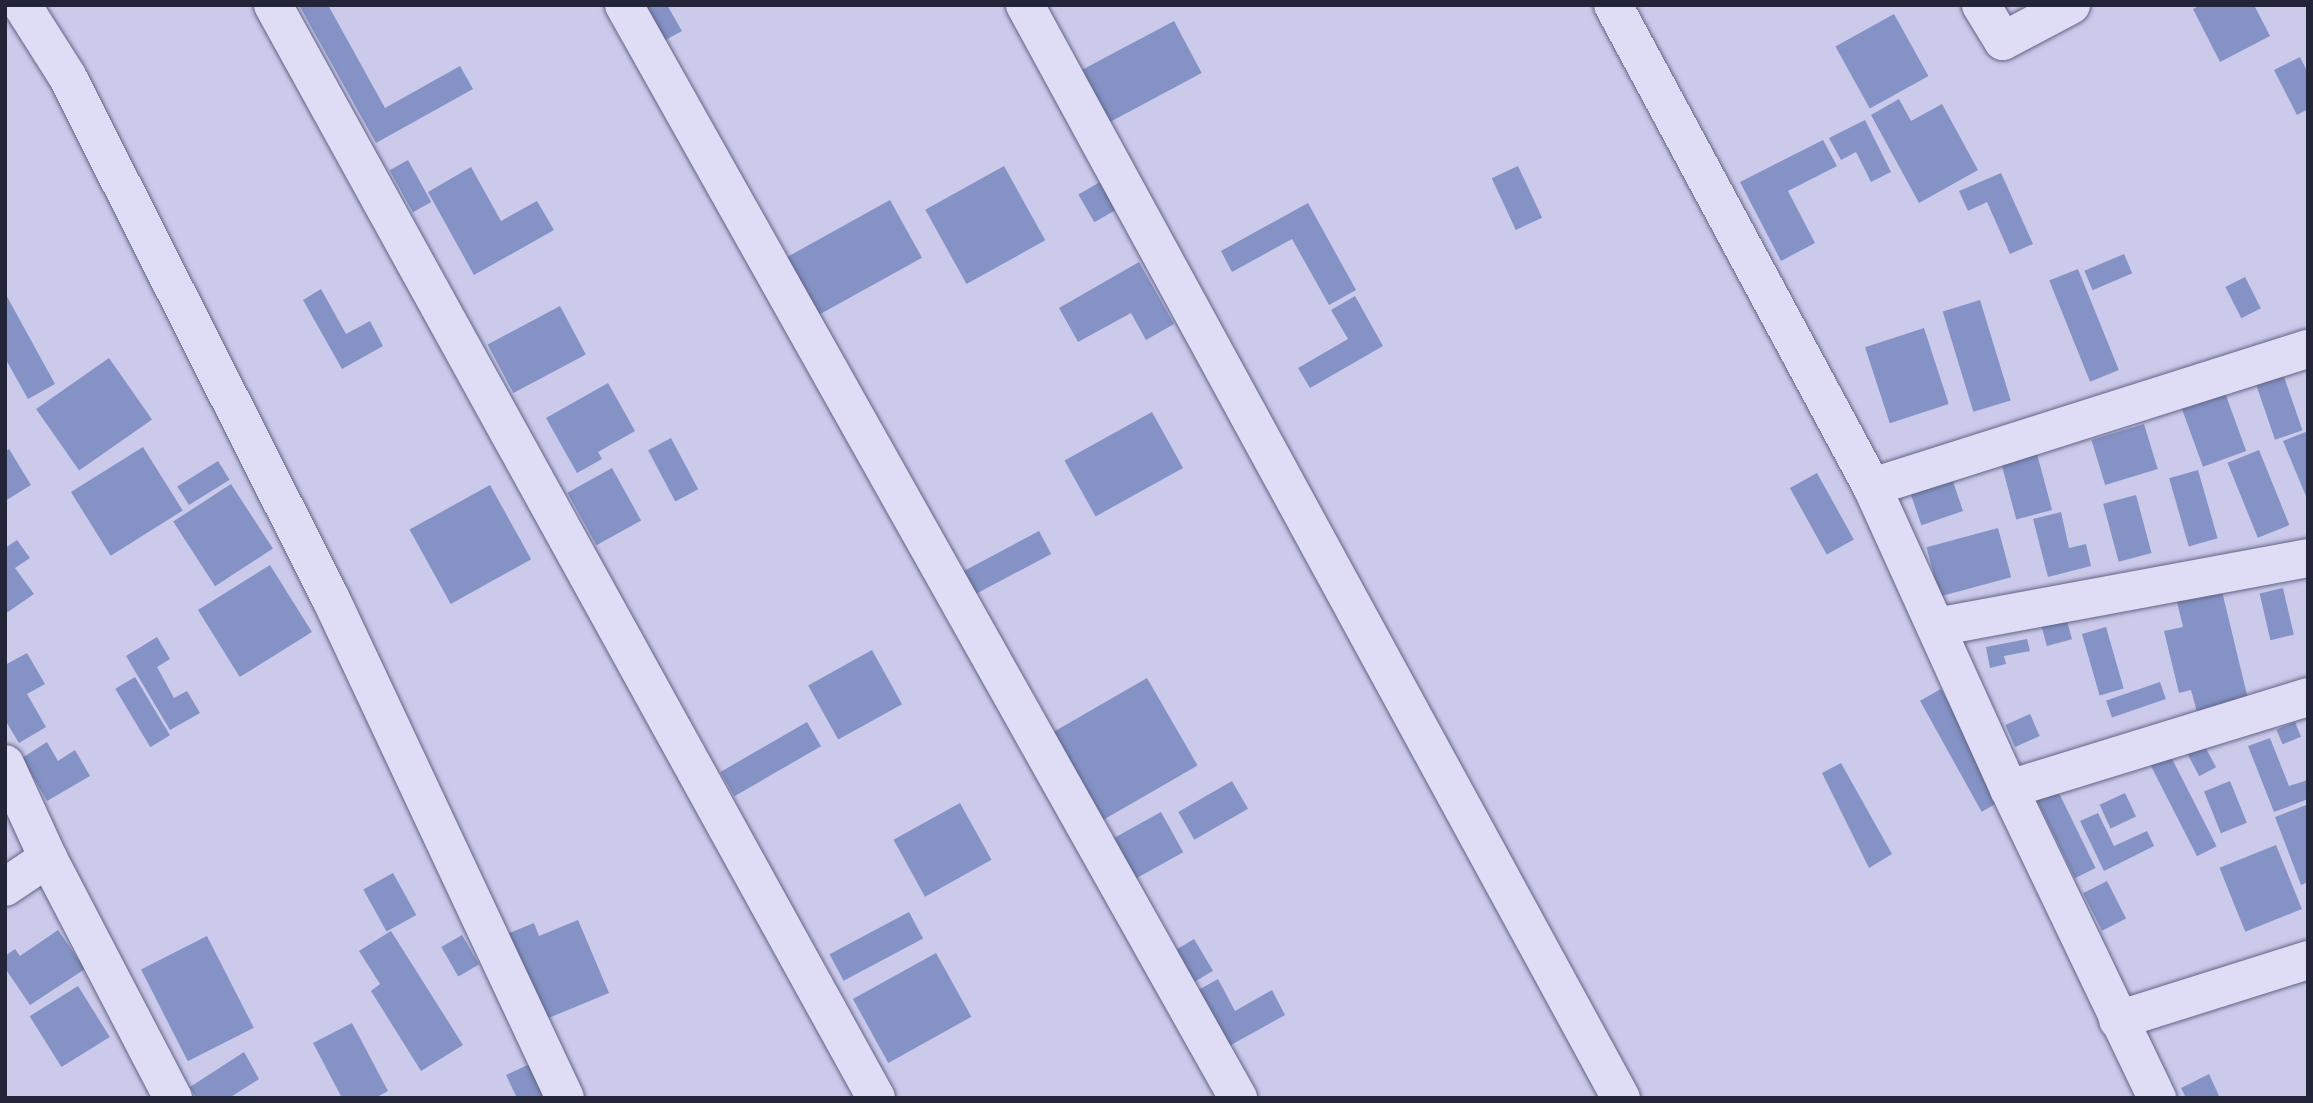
<!DOCTYPE html>
<style>
body{margin:0}
#map{position:relative;width:2313px;height:1103px;overflow:hidden;background:#cccaeb;font-family:Literata,serif}
div>[style]{position:absolute}
[style*='--x']{left:calc(var(--x)*1px);top:calc(var(--y)*1px);width:calc(var(--w)*1px);rotate:calc(var(--a)*1deg)}
.building>*{inset:0;background:#8492c5;transform-origin:0 0}
.roads{filter:drop-shadow(0 0 2px #606486) drop-shadow(0 0 2px #606486)}
.minor>*{height:38px;margin:-19px;padding:0 19px;transform-origin:19px;border-radius:19px;background:#dfddf6}
span{translate:-50% -50%;white-space:nowrap;text-align:center;line-height:1.15;-webkit-text-stroke:6px #dbd9f3;paint-order:stroke}
.frame{position:absolute;inset:0;border:7px solid #222538;pointer-events:none}
</style>
<div id="map">
<div class="building">
<i style="clip-path:polygon(299px 5px,328px 5px,385px 108px,460px 66px,473px 89px,376px 143px)"></i>
<i style="clip-path:polygon(637px 5px,667px 5px,682px 31px,658px 44px)"></i>
<i style="clip-path:polygon(2201px 5px,2254px 5px,2270px 36px,2220px 62px,2193px 9px)"></i>
<i style="left:1894px;top:14px;width:71px;height:67px;rotate:61deg"></i>
<i style="left:1174px;top:21px;width:59px;height:104px;rotate:62deg"></i>
<i style="clip-path:polygon(2300px 57px,2308px 73px,2308px 109px,2297px 115px,2274px 70px)"></i>
<i style="clip-path:polygon(1899px 99px,1911px 121px,1942px 104px,1978px 170px,1919px 203px,1871px 115px)"></i>
<i style="clip-path:polygon(1865px 120px,1891px 172px,1871px 182px,1856px 152px,1841px 160px,1829px 138px)"></i>
<i style="clip-path:polygon(1823px 140px,1837px 166px,1788px 191px,1815px 243px,1781px 261px,1740px 182px)"></i>
<i style="left:408px;top:160px;width:48px;height:21px;rotate:61deg"></i>
<i style="left:1004px;top:166px;width:85px;height:90px;rotate:61deg"></i>
<i style="left:1518px;top:166px;width:57px;height:29px;rotate:65deg"></i>
<i style="clip-path:polygon(471px 167px,501px 221px,537px 201px,554px 230px,474px 275px,428px 192px)"></i>
<i style="clip-path:polygon(2001px 173px,2033px 244px,2010px 254px,1987px 202px,1968px 211px,1959px 191px)"></i>
<i style="left:1100px;top:182px;width:32px;height:25px;rotate:60deg"></i>
<i style="left:890px;top:200px;width:66px;height:122px;rotate:61deg"></i>
<i style="clip-path:polygon(1308px 203px,1356px 290px,1329px 305px,1292px 239px,1232px 272px,1221px 251px)"></i>
<i style="left:2124px;top:254px;width:21px;height:43px;rotate:67deg"></i>
<i style="clip-path:polygon(1139px 262px,1174px 324px,1146px 340px,1131px 313px,1078px 342px,1059px 308px)"></i>
<i style="left:2078px;top:269px;width:109px;height:31px;rotate:68deg"></i>
<i style="left:2245px;top:277px;width:35px;height:22px;rotate:63deg"></i>
<i style="clip-path:polygon(321px 289px,346px 334px,370px 321px,383px 346px,342px 369px,303px 300px)"></i>
<i style="clip-path:polygon(5px 293px,55px 384px,28px 399px,5px 358px)"></i>
<i style="clip-path:polygon(1355px 296px,1383px 346px,1310px 388px,1298px 368px,1348px 339px,1331px 310px)"></i>
<i style="left:1980px;top:300px;width:105px;height:39px;rotate:73deg"></i>
<i style="left:560px;top:306px;width:55px;height:82px;rotate:62deg"></i>
<i style="left:1924px;top:328px;width:80px;height:62px;rotate:72deg"></i>
<i style="left:109px;top:358px;width:75px;height:89px;rotate:55deg"></i>
<i style="left:2280px;top:365px;width:69px;height:29px;rotate:71deg"></i>
<i style="clip-path:polygon(608px 383px,635px 431px,598px 452px,602px 459px,577px 473px,546px 418px)"></i>
<i style="left:2224px;top:390px;width:65px;height:46px;rotate:70deg"></i>
<i style="left:1152px;top:412px;width:64px;height:100px;rotate:61deg"></i>
<i style="left:2144px;top:424px;width:47px;height:55px;rotate:73deg"></i>
<i style="clip-path:polygon(2308px 431px,2308px 501px,2283px 441px)"></i>
<i style="left:671px;top:438px;width:58px;height:26px;rotate:62deg"></i>
<i style="left:143px;top:447px;width:75px;height:85px;rotate:58deg"></i>
<i style="clip-path:polygon(9px 449px,31px 485px,5px 501px,5px 452px)"></i>
<i style="left:2036px;top:450px;width:62px;height:37px;rotate:75deg"></i>
<i style="left:2259px;top:450px;width:81px;height:34px;rotate:68deg"></i>
<i style="left:218px;top:461px;width:22px;height:48px;rotate:58deg"></i>
<i style="left:612px;top:468px;width:60px;height:51px;rotate:61deg"></i>
<i style="left:2198px;top:470px;width:71px;height:30px;rotate:74deg"></i>
<i style="left:1817px;top:473px;width:76px;height:31px;rotate:61deg"></i>
<i style="left:1951px;top:476px;width:37px;height:44px;rotate:71deg"></i>
<i style="left:231px;top:484px;width:77px;height:69px;rotate:57deg"></i>
<i style="left:490px;top:485px;width:85px;height:92px;rotate:61deg"></i>
<i style="left:2136px;top:495px;width:60px;height:34px;rotate:75deg"></i>
<i style="clip-path:polygon(2061px 512px,2069px 548px,2086px 544px,2091px 566px,2048px 577px,2033px 519px)"></i>
<i style="left:1998px;top:528px;width:51px;height:74px;rotate:75deg"></i>
<i style="left:1039px;top:531px;width:26px;height:93px;rotate:62deg"></i>
<i style="clip-path:polygon(17px 540px,30px 558px,15px 568px,34px 594px,5px 614px,5px 548px)"></i>
<i style="left:270px;top:565px;width:79px;height:85px;rotate:58deg"></i>
<i style="clip-path:polygon(2221px 587px,2248px 699px,2197px 712px,2191px 690px,2179px 693px,2164px 631px,2183px 627px,2176px 598px)"></i>
<i style="left:2283px;top:588px;width:48px;height:24px;rotate:77deg"></i>
<i style="left:2066px;top:617px;width:23px;height:26px;rotate:75deg"></i>
<i style="left:2106px;top:627px;width:64px;height:25px;rotate:74deg"></i>
<i style="clip-path:polygon(157px 637px,170px 659px,157px 667px,174px 698px,187px 691px,200px 713px,170px 730px,126px 656px)"></i>
<i style="clip-path:polygon(2027px 639px,2030px 651px,2004px 656px,2006px 664px,1990px 668px,1986px 647px)"></i>
<i style="left:872px;top:650px;width:62px;height:73px;rotate:61deg"></i>
<i style="clip-path:polygon(27px 653px,45px 684px,27px 694px,46px 727px,19px 743px,5px 720px,5px 665px)"></i>
<i style="left:135px;top:677px;width:68px;height:23px;rotate:59deg"></i>
<i style="left:1147px;top:678px;width:101px;height:109px;rotate:60deg"></i>
<i style="left:2160px;top:682px;width:18px;height:57px;rotate:71deg"></i>
<i style="left:1941px;top:689px;width:127px;height:24px;rotate:61deg"></i>
<i style="left:2030px;top:714px;width:24px;height:27px;rotate:66deg"></i>
<i style="left:807px;top:722px;width:28px;height:100px;rotate:60deg"></i>
<i style="left:2295px;top:722px;width:16px;height:20px;rotate:68deg"></i>
<i style="clip-path:polygon(2270px 738px,2289px 786px,2308px 780px,2308px 799px,2274px 812px,2248px 746px)"></i>
<i style="left:2201px;top:739px;width:32px;height:19px;rotate:62deg"></i>
<i style="clip-path:polygon(47px 742px,58px 761px,75px 750px,90px 776px,47px 801px,22px 758px)"></i>
<i style="left:2168px;top:751px;width:107px;height:22px;rotate:63deg"></i>
<i style="clip-path:polygon(1841px 763px,1892px 854px,1869px 868px,1822px 773px)"></i>
<i style="left:1232px;top:781px;width:32px;height:62px;rotate:60deg"></i>
<i style="left:2230px;top:781px;width:45px;height:28px;rotate:68deg"></i>
<i style="left:2057px;top:789px;width:88px;height:23px;rotate:64deg"></i>
<i style="left:2125px;top:793px;width:26px;height:28px;rotate:65deg"></i>
<i style="left:960px;top:803px;width:65px;height:76px;rotate:61deg"></i>
<i style="clip-path:polygon(2306px 805px,2308px 882px,2301px 885px,2275px 817px)"></i>
<i style="left:1161px;top:812px;width:46px;height:62px;rotate:61deg"></i>
<i style="clip-path:polygon(2098px 813px,2114px 846px,2147px 831px,2154px 846px,2104px 871px,2080px 821px)"></i>
<i style="left:2276px;top:845px;width:69px;height:61px;rotate:68deg"></i>
<i style="left:393px;top:873px;width:48px;height:34px;rotate:61deg"></i>
<i style="left:2107px;top:881px;width:42px;height:27px;rotate:63deg"></i>
<i style="left:909px;top:912px;width:30px;height:90px;rotate:62deg"></i>
<i style="clip-path:polygon(578px 920px,609px 993px,539px 1022px,504px 935px,534px 923px,539px 936px)"></i>
<i style="clip-path:polygon(58px 930px,85px 969px,30px 1005px,5px 968px,5px 956px,15px 949px,20px 956px)"></i>
<i style="clip-path:polygon(391px 931px,463px 1045px,421px 1071px,371px 991px,380px 984px,359px 951px)"></i>
<i style="left:462px;top:935px;width:34px;height:24px;rotate:60deg"></i>
<i style="left:207px;top:936px;width:103px;height:74px;rotate:63deg"></i>
<i style="left:1194px;top:939px;width:37px;height:28px;rotate:59deg"></i>
<i style="left:936px;top:953px;width:73px;height:95px;rotate:61deg"></i>
<i style="clip-path:polygon(1218px 979px,1235px 1011px,1272px 990px,1285px 1015px,1222px 1050px,1191px 994px)"></i>
<i style="left:78px;top:986px;width:60px;height:57px;rotate:58deg"></i>
<i style="clip-path:polygon(352px 1023px,388px 1091px,375px 1098px,342px 1098px,313px 1043px)"></i>
<i style="clip-path:polygon(244px 1052px,259px 1079px,229px 1098px,196px 1098px,190px 1087px)"></i>
<i style="clip-path:polygon(532px 1063px,547px 1098px,517px 1098px,506px 1075px)"></i>
<i style="clip-path:polygon(2209px 1074px,2220px 1098px,2186px 1098px,2181px 1088px)"></i>
</div>
<div class="roads">
<div class="minor">
<i style="--x:22;--y:5;--w:84;--a:57.6"></i>
<i style="--x:67;--y:76;--w:584;--a:63.22"></i>
<i style="--x:330;--y:597;--w:553;--a:64.87"></i>
<i style="--x:273;--y:5;--w:1248;--a:61.11"></i>
<i style="--x:624;--y:5;--w:1254;--a:60.67"></i>
<i style="--x:1025;--y:5;--w:1245;--a:61.4"></i>
<i style="--x:1613;--y:5;--w:547;--a:61.75"></i>
<i style="--x:1872;--y:487;--w:332;--a:65.6"></i>
<i style="--x:2009;--y:789;--w:343;--a:64.4"></i>
<i style="--x:1981;--y:5;--w:42;--a:58.6"></i>
<i style="--x:2003;--y:41;--w:77;--a:-27.9"></i>
<i style="--x:1872;--y:487;--w:457;--a:-17.6"></i>
<i style="--x:1936;--y:627;--w:378;--a:-10.5"></i>
<i style="--x:5;--y:764;--w:103;--a:65.4"></i>
<i style="--x:48;--y:858;--w:271;--a:62.5"></i>
<i style="--x:2009;--y:789;--w:313;--a:-17.1"></i>
<i style="--x:5;--y:887;--w:52;--a:-34"></i>
<i style="--x:2118;--y:1020;--w:199;--a:-17.5"></i>
</div>
</div>
<div class="frame"></div>
</div>
